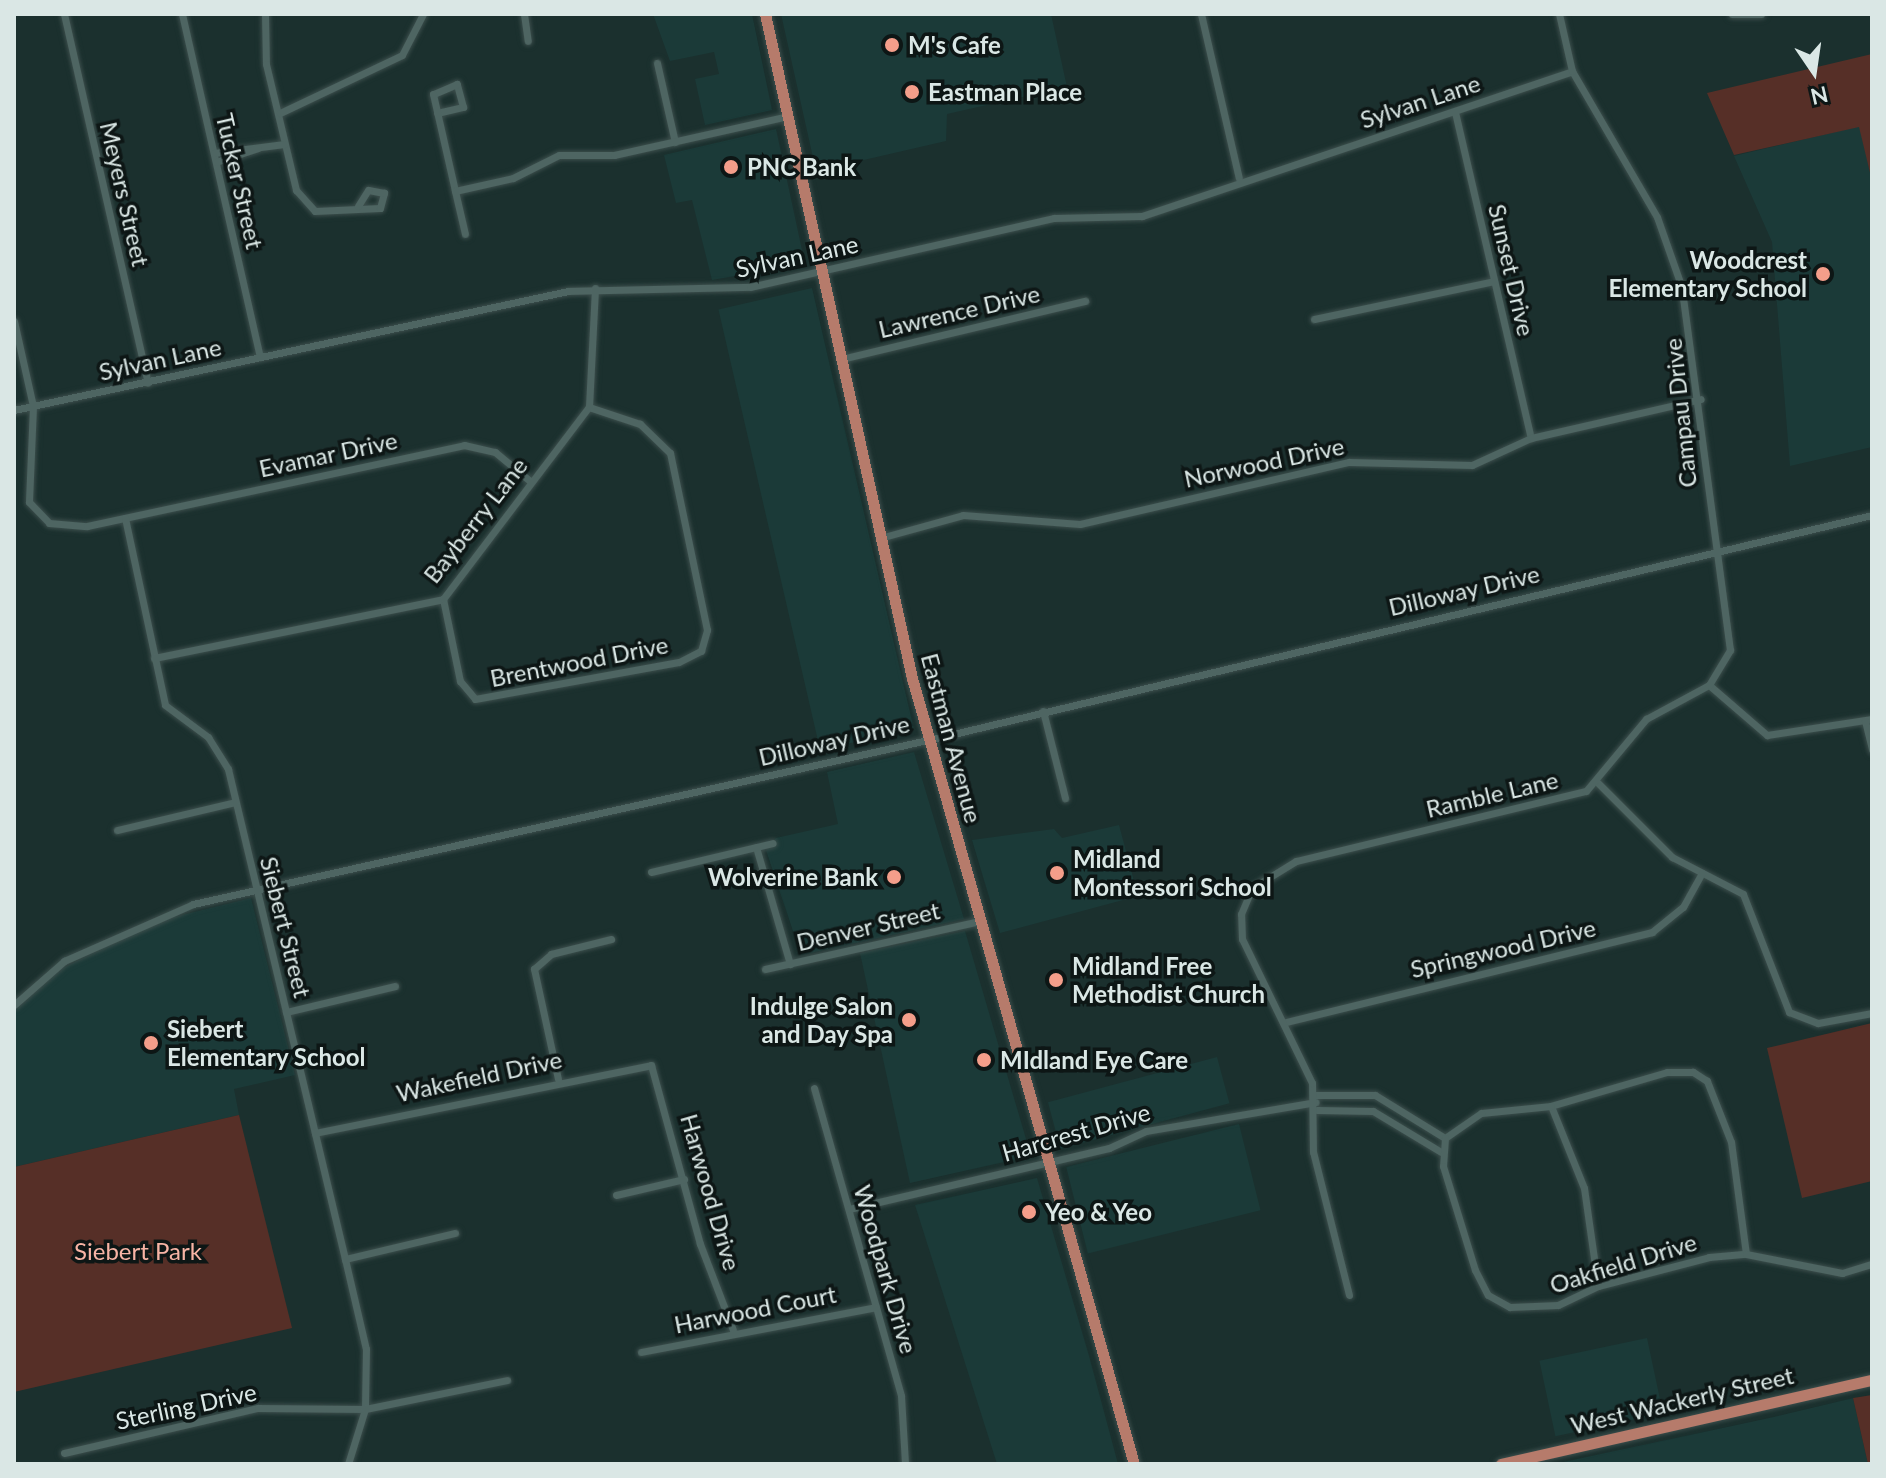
<!DOCTYPE html>
<style>
body{margin:0}
#map{position:relative;width:1886px;height:1478px;overflow:hidden;background:#1b302e;font-family:Lato,sans-serif}
div>[style]{position:absolute}
[style*='--x']{left:calc(var(--x)*1px);top:calc(var(--y)*1px);width:calc(var(--w)*1px);rotate:calc(var(--a)*1deg)}
.built>*{inset:0;background:#1b3a38;transform-origin:0 0}
.green>*{inset:0;background:#562f27}
.roads{filter:drop-shadow(0 0 2px #3c4e4c) drop-shadow(0 0 2px #3c4e4c)}
.street>*{height:7px;margin:-3.5px;padding:0 3.5px;transform-origin:3.5px;border-radius:3.5px;background:#4e6562}
.primary>*{height:11px;margin:-5.5px;padding:0 5.5px;transform-origin:5.5px;border-radius:5.5px;background:#b67b6b}
.dots>*{width:22px;height:22px;translate:-50% -50%;box-sizing:border-box;border:4px solid #0d1615;border-radius:50%}
span{translate:-50% -50%;white-space:nowrap;text-align:center;line-height:1.15;-webkit-text-stroke:7px #0d1615;paint-order:stroke}
.poi-label{font-size:24px;color:#dae7e5;font-weight:700}
.left{translate:0 -50%;text-align:left}
.right{translate:-100% -50%;text-align:right}
.street-label{font-size:24px;color:#dae7e5}
.park-label{font-size:24px;color:#f7b4a5}
.frame{position:absolute;inset:0;border:16px solid #dae7e5;pointer-events:none}
.north{position:absolute;left:1774px;top:32px;width:80px;height:80px;-webkit-text-stroke:6px #0d1615;paint-order:stroke;rotate:167deg;font-size:22px;font-weight:700;line-height:32px;text-align:center;color:#dae7e5}
.north::after{content:'';display:block;margin:auto;width:28px;height:36px;background:#dae7e5;clip-path:polygon(50% 0,100% 100%,50% 72%,0 100%)}
</style>
<div id="map">
<div class="built">
<i style="clip-path:polygon(653px 14px,752px 14px,772px 110px,705px 125px,695px 79px,719px 74px,714px 52px,670px 61px)"></i>
<i style="clip-path:polygon(781px 14px,1051px 14px,1067px 87px,947px 114px,946px 141px,816px 171px)"></i>
<i style="clip-path:polygon(1860px 126px,1872px 181px,1872px 447px,1790px 466px,1772px 242px,1734px 156px)"></i>
<i style="clip-path:polygon(776px 129px,805px 264px,712px 280px,692px 200px,676px 203px,664px 155px)"></i>
<i style="left:812px;top:288px;width:452px;height:96px;rotate:77deg"></i>
<i style="clip-path:polygon(914px 752px,964px 919px,801px 955px,766px 850px,776px 838px,838px 824px,827px 772px)"></i>
<i style="clip-path:polygon(1119px 825px,1138px 896px,1000px 933px,972px 840px,1054px 829px,1062px 838px)"></i>
<i style="clip-path:polygon(251px 898px,295px 1075px,234px 1089px,239px 1115px,14px 1167px,14px 1011px,59px 970px,99px 950px,170px 918px)"></i>
<i style="clip-path:polygon(965px 931px,1031px 1156px,910px 1183px,860px 953px)"></i>
<i style="left:1217px;top:1057px;width:48px;height:175px;rotate:75deg"></i>
<i style="left:1239px;top:1124px;width:89px;height:178px;rotate:76deg"></i>
<i style="clip-path:polygon(1037px 1178px,1089px 1356px,1118px 1464px,997px 1464px,915px 1205px)"></i>
<i style="left:1647px;top:1338px;width:77px;height:110px;rotate:78deg"></i>
<i style="clip-path:polygon(1853px 1398px,1868px 1464px,1554px 1464px,1774px 1417px)"></i>
</div>
<div class="green">
<i style="clip-path:polygon(1872px 54px,1872px 181px,1859px 127px,1734px 155px,1707px 93px)"></i>
<i style="clip-path:polygon(1872px 1023px,1872px 1181px,1802px 1198px,1767px 1048px)"></i>
<i style="clip-path:polygon(239px 1115px,292px 1328px,14px 1392px,14px 1167px)"></i>
<i style="clip-path:polygon(1872px 1395px,1872px 1464px,1868px 1464px,1853px 1398px)"></i>
</div>
<div class="roads">
<div class="street">
<i style="--x:64;--y:14;--w:378;--a:77.2"></i>
<i style="--x:182;--y:14;--w:352;--a:77.2"></i>
<i style="--x:265;--y:14;--w:50;--a:88.9"></i>
<i style="--x:266;--y:64;--w:130;--a:76.6"></i>
<i style="--x:296;--y:190;--w:28;--a:48"></i>
<i style="--x:315;--y:211;--w:65;--a:-2.6"></i>
<i style="--x:380;--y:208;--w:16;--a:-75"></i>
<i style="--x:384;--y:193;--w:16;--a:-169"></i>
<i style="--x:368;--y:190;--w:19;--a:122"></i>
<i style="--x:524;--y:14;--w:27;--a:82"></i>
<i style="--x:1201;--y:14;--w:168;--a:77"></i>
<i style="--x:1732;--y:14;--w:29;--a:0"></i>
<i style="--x:657;--y:63;--w:81;--a:77.2"></i>
<i style="--x:1455;--y:112;--w:335;--a:76.9"></i>
<i style="--x:280;--y:113;--w:135;--a:-25.4"></i>
<i style="--x:402;--y:55;--w:46;--a:-62.9"></i>
<i style="--x:437;--y:113;--w:27;--a:-13"></i>
<i style="--x:463;--y:107;--w:24;--a:-105"></i>
<i style="--x:457;--y:84;--w:26;--a:157"></i>
<i style="--x:433;--y:94;--w:99;--a:77.2"></i>
<i style="--x:455;--y:191;--w:59;--a:-12.6"></i>
<i style="--x:513;--y:178;--w:51;--a:-26.6"></i>
<i style="--x:559;--y:155;--w:55;--a:0"></i>
<i style="--x:614;--y:155;--w:178;--a:-12.6"></i>
<i style="--x:214;--y:153;--w:71;--a:-7.3"></i>
<i style="--x:216;--y:162;--w:44;--a:-18.4"></i>
<i style="--x:455;--y:191;--w:44;--a:76.9"></i>
<i style="--x:1314;--y:319;--w:184;--a:-11.9"></i>
<i style="--x:14;--y:321;--w:87;--a:77.4"></i>
<i style="--x:33;--y:406;--w:96;--a:92.4"></i>
<i style="--x:29;--y:502;--w:29;--a:46"></i>
<i style="--x:49;--y:523;--w:38;--a:5"></i>
<i style="--x:87;--y:526;--w:386;--a:-12.1"></i>
<i style="--x:464;--y:445;--w:32;--a:13"></i>
<i style="--x:495;--y:452;--w:45;--a:39.6"></i>
<i style="--x:841;--y:359;--w:251;--a:-13.4"></i>
<i style="--x:14;--y:410;--w:567;--a:-12.12"></i>
<i style="--x:568;--y:291;--w:182;--a:-1.3"></i>
<i style="--x:750;--y:287;--w:312;--a:-12.8"></i>
<i style="--x:1054;--y:218;--w:88;--a:-1.3"></i>
<i style="--x:1142;--y:216;--w:454;--a:-18.6"></i>
<i style="--x:125;--y:518;--w:191;--a:77.9"></i>
<i style="--x:165;--y:705;--w:54;--a:36.7"></i>
<i style="--x:208;--y:737;--w:38;--a:58"></i>
<i style="--x:228;--y:769;--w:504;--a:76.57"></i>
<i style="--x:345;--y:1259;--w:92;--a:76.9"></i>
<i style="--x:366;--y:1349;--w:60;--a:91"></i>
<i style="--x:365;--y:1409;--w:58;--a:107.2"></i>
<i style="--x:880;--y:538;--w:86;--a:-15.5"></i>
<i style="--x:963;--y:515;--w:117;--a:4.4"></i>
<i style="--x:1080;--y:524;--w:276;--a:-13"></i>
<i style="--x:1349;--y:462;--w:123;--a:1.4"></i>
<i style="--x:1472;--y:465;--w:65;--a:-24.6"></i>
<i style="--x:1531;--y:438;--w:174;--a:-12.9"></i>
<i style="--x:443;--y:599;--w:84;--a:78.3"></i>
<i style="--x:460;--y:681;--w:23;--a:50"></i>
<i style="--x:475;--y:699;--w:207;--a:-10.3"></i>
<i style="--x:679;--y:662;--w:25;--a:-27"></i>
<i style="--x:701;--y:651;--w:22;--a:-74"></i>
<i style="--x:707;--y:630;--w:181;--a:-101.8"></i>
<i style="--x:670;--y:453;--w:42;--a:-136"></i>
<i style="--x:640;--y:424;--w:54;--a:-161.6"></i>
<i style="--x:154;--y:658;--w:295;--a:-11.5"></i>
<i style="--x:443;--y:599;--w:241;--a:-52.8"></i>
<i style="--x:589;--y:407;--w:119;--a:-87.1"></i>
<i style="--x:1709;--y:685;--w:77;--a:40.8"></i>
<i style="--x:1767;--y:735;--w:106;--a:-8.7"></i>
<i style="--x:1043;--y:711;--w:90;--a:75.8"></i>
<i style="--x:1865;--y:721;--w:30;--a:76"></i>
<i style="--x:1598;--y:783;--w:105;--a:45"></i>
<i style="--x:1672;--y:857;--w:80;--a:27.5"></i>
<i style="--x:1743;--y:894;--w:127;--a:68.7"></i>
<i style="--x:1789;--y:1012;--w:31;--a:21"></i>
<i style="--x:1818;--y:1023;--w:55;--a:-10.5"></i>
<i style="--x:117;--y:830;--w:121;--a:-13.3"></i>
<i style="--x:756;--y:847;--w:122;--a:73.8"></i>
<i style="--x:651;--y:872;--w:125;--a:-13.4"></i>
<i style="--x:765;--y:969;--w:220;--a:-12.6"></i>
<i style="--x:14;--y:1005;--w:67;--a:-41.3"></i>
<i style="--x:64;--y:961;--w:141;--a:-23.8"></i>
<i style="--x:193;--y:904;--w:771;--a:-12.59"></i>
<i style="--x:945;--y:736;--w:953;--a:-13.41"></i>
<i style="--x:286;--y:1012;--w:112;--a:-13.4"></i>
<i style="--x:1286;--y:1022;--w:377;--a:-13.8"></i>
<i style="--x:1652;--y:932;--w:40;--a:-39"></i>
<i style="--x:1683;--y:907;--w:39;--a:-61"></i>
<i style="--x:558;--y:1079;--w:113;--a:-102.3"></i>
<i style="--x:534;--y:969;--w:23;--a:-41"></i>
<i style="--x:551;--y:954;--w:62;--a:-14"></i>
<i style="--x:814;--y:1088;--w:320;--a:74.2"></i>
<i style="--x:901;--y:1396;--w:68;--a:86.6"></i>
<i style="--x:1315;--y:1095;--w:60;--a:0"></i>
<i style="--x:1375;--y:1095;--w:82;--a:31.6"></i>
<i style="--x:1551;--y:1106;--w:88;--a:68.1"></i>
<i style="--x:1584;--y:1188;--w:99;--a:81.9"></i>
<i style="--x:1317;--y:1110;--w:56;--a:1"></i>
<i style="--x:1373;--y:1111;--w:79;--a:31.1"></i>
<i style="--x:315;--y:1133;--w:343;--a:-11.4"></i>
<i style="--x:651;--y:1065;--w:186;--a:74.7"></i>
<i style="--x:700;--y:1244;--w:92;--a:69"></i>
<i style="--x:616;--y:1195;--w:70;--a:-13.2"></i>
<i style="--x:849;--y:1209;--w:267;--a:-13.2"></i>
<i style="--x:1109;--y:1148;--w:41;--a:-24.7"></i>
<i style="--x:1146;--y:1131;--w:172;--a:-9.7"></i>
<i style="--x:1746;--y:1254;--w:113;--a:-97.6"></i>
<i style="--x:1731;--y:1142;--w:66;--a:-111.5"></i>
<i style="--x:1707;--y:1081;--w:17;--a:-147"></i>
<i style="--x:1693;--y:1072;--w:26;--a:180"></i>
<i style="--x:1667;--y:1072;--w:121;--a:163.7"></i>
<i style="--x:1551;--y:1106;--w:70;--a:174.3"></i>
<i style="--x:1481;--y:1113;--w:44;--a:145.2"></i>
<i style="--x:1445;--y:1138;--w:28;--a:94"></i>
<i style="--x:1443;--y:1166;--w:109;--a:72.9"></i>
<i style="--x:1475;--y:1270;--w:28;--a:63"></i>
<i style="--x:1488;--y:1295;--w:25;--a:29"></i>
<i style="--x:1510;--y:1307;--w:48;--a:-2.4"></i>
<i style="--x:1558;--y:1305;--w:44;--a:-25.4"></i>
<i style="--x:1598;--y:1286;--w:115;--a:-14.6"></i>
<i style="--x:1709;--y:1257;--w:37;--a:-5"></i>
<i style="--x:1746;--y:1254;--w:98;--a:11.2"></i>
<i style="--x:1842;--y:1273;--w:31;--a:-17"></i>
<i style="--x:345;--y:1259;--w:113;--a:-13.3"></i>
<i style="--x:1349;--y:1295;--w:147;--a:-104.1"></i>
<i style="--x:1313;--y:1152;--w:69;--a:-90.8"></i>
<i style="--x:1312;--y:1083;--w:160;--a:-115.9"></i>
<i style="--x:1242;--y:939;--w:25;--a:-92"></i>
<i style="--x:1241;--y:914;--w:28;--a:-67"></i>
<i style="--x:1252;--y:888;--w:52;--a:-31.5"></i>
<i style="--x:1296;--y:861;--w:298;--a:-13.6"></i>
<i style="--x:1586;--y:791;--w:94;--a:-50.2"></i>
<i style="--x:1646;--y:719;--w:72;--a:-28.4"></i>
<i style="--x:1709;--y:685;--w:41;--a:-59"></i>
<i style="--x:1730;--y:650;--w:365;--a:-97.6"></i>
<i style="--x:1682;--y:288;--w:75;--a:-109.4"></i>
<i style="--x:1657;--y:217;--w:169;--a:-120.2"></i>
<i style="--x:1572;--y:71;--w:58;--a:-102.8"></i>
<i style="--x:641;--y:1352;--w:239;--a:-10.8"></i>
<i style="--x:64;--y:1453;--w:199;--a:-13.1"></i>
<i style="--x:258;--y:1408;--w:107;--a:0.5"></i>
<i style="--x:365;--y:1409;--w:145;--a:-11.5"></i>
</div>
<div class="primary">
<i style="--x:765;--y:14;--w:680;--a:77.52"></i>
<i style="--x:912;--y:678;--w:817;--a:74.23"></i>
<i style="--x:1501;--y:1464;--w:380;--a:-12.8"></i>
</div>
</div>
<div class="dots">
<i style="left:892px;top:45px;background:#f49e8a"></i>
<i style="left:912px;top:92px;background:#f49e8a"></i>
<i style="left:731px;top:167px;background:#f49e8a"></i>
<i style="left:1823px;top:274px;background:#f49e8a"></i>
<i style="left:1057px;top:873px;background:#f49e8a"></i>
<i style="left:894px;top:877px;background:#f49e8a"></i>
<i style="left:1056px;top:980px;background:#f49e8a"></i>
<i style="left:909px;top:1020px;background:#f49e8a"></i>
<i style="left:151px;top:1043px;background:#f49e8a"></i>
<i style="left:984px;top:1060px;background:#f49e8a"></i>
<i style="left:1029px;top:1212px;background:#f49e8a"></i>
</div>
<div class="poi-label">
<span class="left" style="left:908px;top:45px">M's Cafe</span>
<span class="left" style="left:928px;top:92px">Eastman Place</span>
<span class="left" style="left:747px;top:167px">PNC Bank</span>
<span class="right" style="left:1807px;top:274px">Woodcrest<br>Elementary School</span>
<span class="left" style="left:1073px;top:873px">Midland<br>Montessori School</span>
<span class="right" style="left:878px;top:877px">Wolverine Bank</span>
<span class="left" style="left:1072px;top:980px">Midland Free<br>Methodist Church</span>
<span class="right" style="left:893px;top:1020px">Indulge Salon<br>and Day Spa</span>
<span class="left" style="left:167px;top:1043px">Siebert<br>Elementary School</span>
<span class="left" style="left:1000px;top:1060px">MIdland Eye Care</span>
<span class="left" style="left:1045px;top:1212px">Yeo &amp; Yeo</span>
</div>
<div class="street-label">
<span style="left:1420px;top:101px;rotate:-18deg">Sylvan Lane</span>
<span style="left:240px;top:181px;rotate:77deg">Tucker Street</span>
<span style="left:125px;top:194px;rotate:77deg">Meyers Street</span>
<span style="left:797px;top:256px;rotate:-12deg">Sylvan Lane</span>
<span style="left:1512px;top:270px;rotate:77deg">Sunset Drive</span>
<span style="left:959px;top:311px;rotate:-13deg">Lawrence Drive</span>
<span style="left:160px;top:359px;rotate:-12deg">Sylvan Lane</span>
<span style="left:1680px;top:413px;rotate:-96deg">Campau Drive</span>
<span style="left:328px;top:454px;rotate:-12deg">Evamar Drive</span>
<span style="left:1264px;top:462px;rotate:-12deg">Norwood Drive</span>
<span style="left:475px;top:520px;rotate:-52deg">Bayberry Lane</span>
<span style="left:1464px;top:590px;rotate:-13deg">Dilloway Drive</span>
<span style="left:579px;top:661px;rotate:-11deg">Brentwood Drive</span>
<span style="left:952px;top:738px;rotate:75deg">Eastman Avenue</span>
<span style="left:834px;top:740px;rotate:-13deg">Dilloway Drive</span>
<span style="left:1492px;top:794px;rotate:-13deg">Ramble Lane</span>
<span style="left:868px;top:926px;rotate:-13deg">Denver Street</span>
<span style="left:286px;top:927px;rotate:76deg">Siebert Street</span>
<span style="left:1503px;top:948px;rotate:-13deg">Springwood Drive</span>
<span style="left:479px;top:1076px;rotate:-12deg">Wakefield Drive</span>
<span style="left:1076px;top:1132px;rotate:-16deg">Harcrest Drive</span>
<span style="left:711px;top:1192px;rotate:74deg">Harwood Drive</span>
<span style="left:1623px;top:1263px;rotate:-17deg">Oakfield Drive</span>
<span style="left:886px;top:1269px;rotate:74deg">Woodpark Drive</span>
<span style="left:755px;top:1309px;rotate:-11deg">Harwood Court</span>
<span style="left:1682px;top:1400px;rotate:-13deg">West Wackerly Street</span>
<span style="left:186px;top:1406px;rotate:-12deg">Sterling Drive</span>
</div>
<div class="park-label">
<span style="left:138px;top:1251px">Siebert Park</span>
</div>
<div class="frame"></div>
<div class="north">N</div>
</div>
